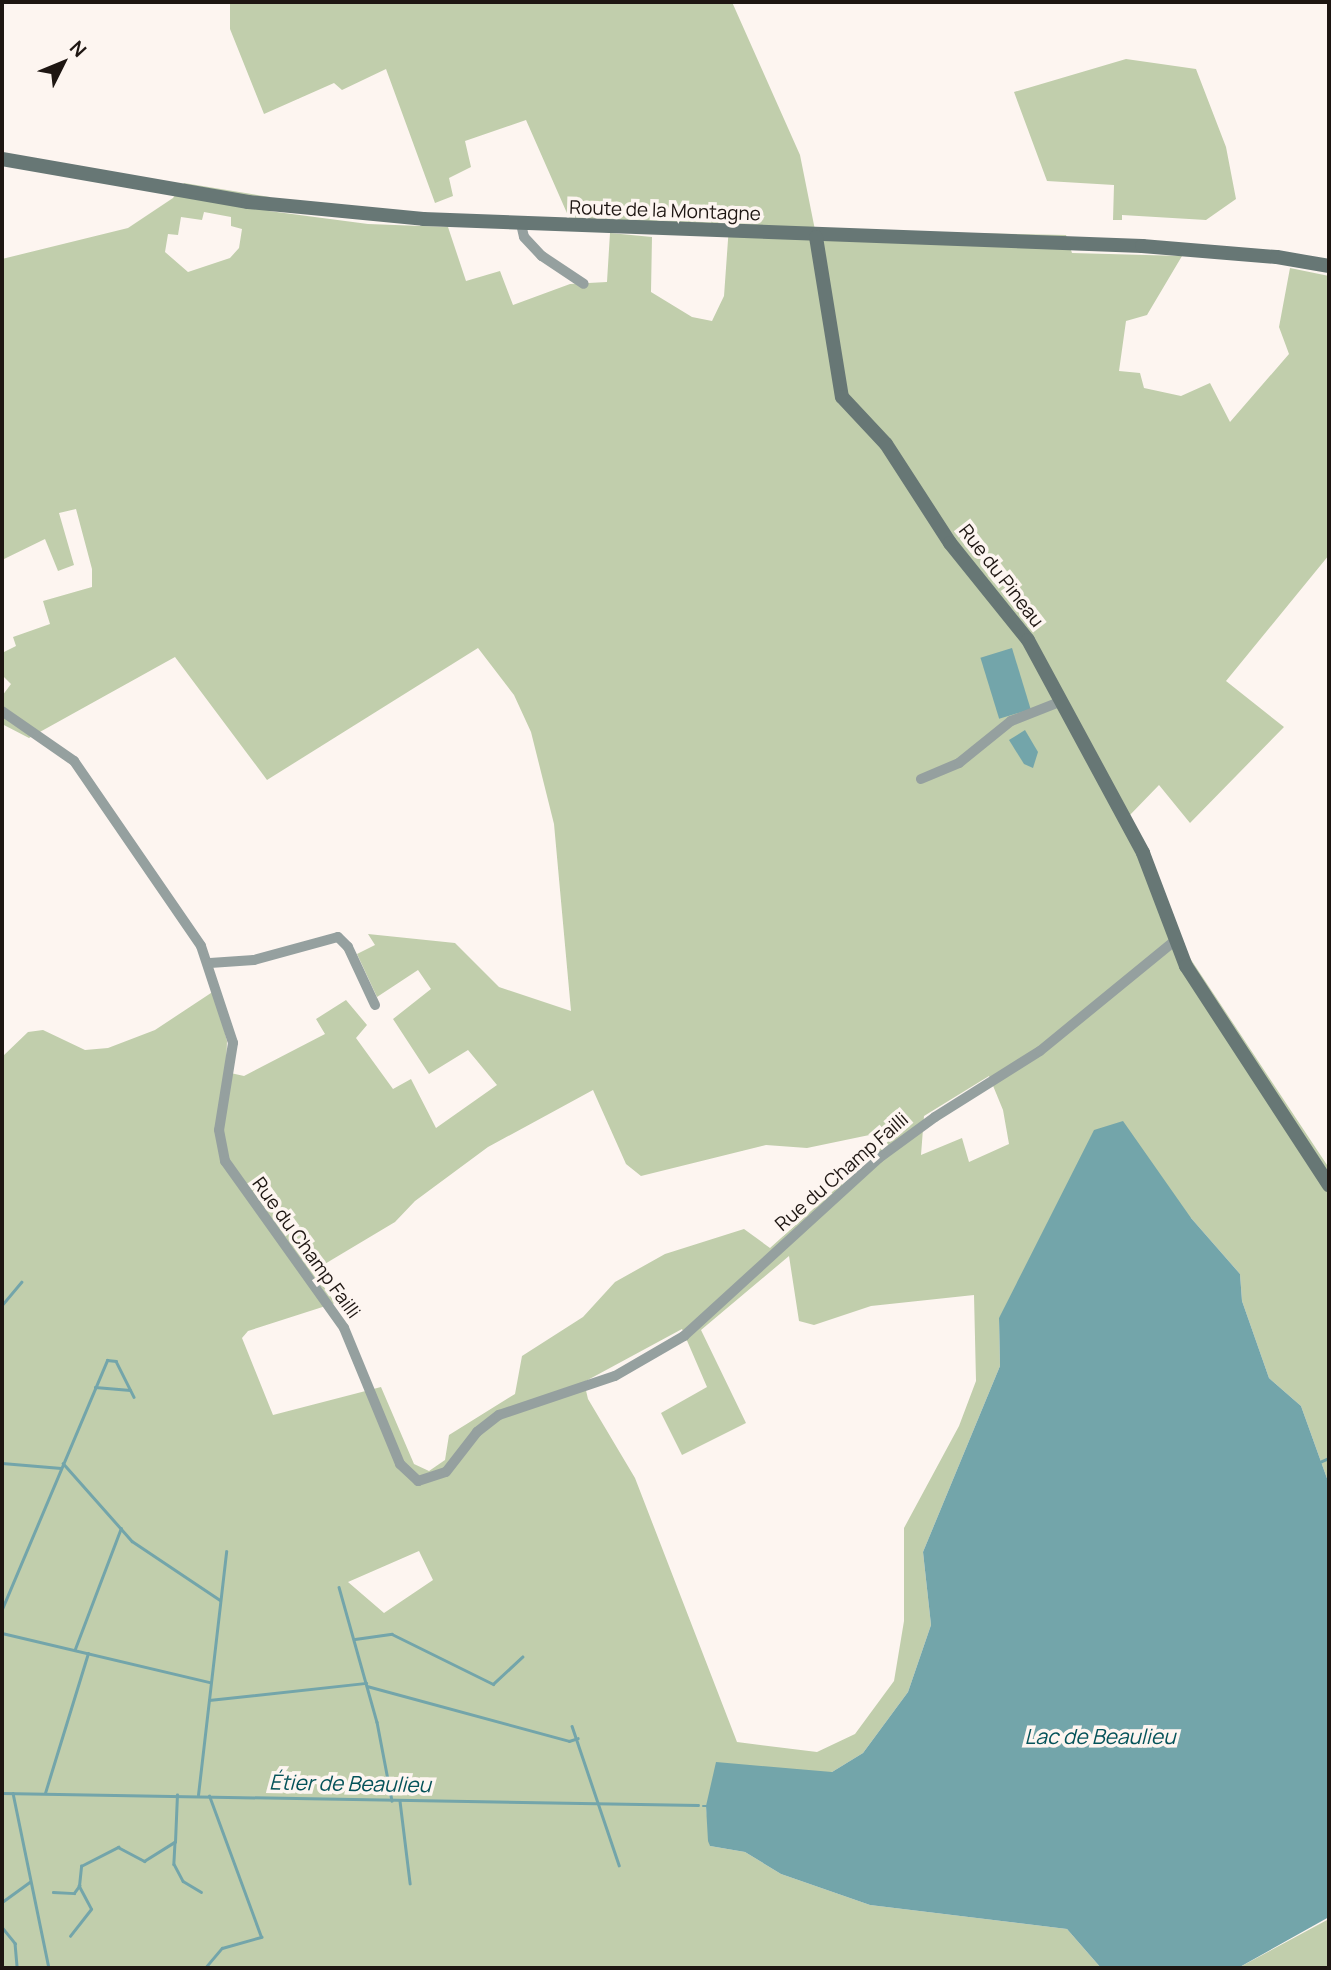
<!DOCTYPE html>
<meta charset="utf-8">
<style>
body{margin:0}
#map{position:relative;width:1331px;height:1970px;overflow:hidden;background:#fdf5f0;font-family:Manrope,sans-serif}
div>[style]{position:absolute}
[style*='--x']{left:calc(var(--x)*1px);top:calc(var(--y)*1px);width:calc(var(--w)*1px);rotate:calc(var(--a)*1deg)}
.green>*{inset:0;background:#c1ceac}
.water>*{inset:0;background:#73a5aa;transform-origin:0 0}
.stream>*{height:2.5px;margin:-1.25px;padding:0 1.25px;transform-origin:1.25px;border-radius:1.25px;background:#73a5aa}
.street>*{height:10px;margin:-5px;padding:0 5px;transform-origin:5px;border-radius:5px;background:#95a09f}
.secondary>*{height:14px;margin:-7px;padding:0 7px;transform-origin:7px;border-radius:7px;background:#677775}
span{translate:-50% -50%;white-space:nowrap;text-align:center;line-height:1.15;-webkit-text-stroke:7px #fdf5f0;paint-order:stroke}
.street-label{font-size:19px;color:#1e1612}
.water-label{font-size:21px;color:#045259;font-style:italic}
.frame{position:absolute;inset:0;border:4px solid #1e1612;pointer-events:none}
.north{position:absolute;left:28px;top:28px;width:70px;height:70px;-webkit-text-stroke:5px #fdf5f0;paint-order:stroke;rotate:47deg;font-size:19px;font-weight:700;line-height:28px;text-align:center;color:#1e1612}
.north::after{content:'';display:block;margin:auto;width:24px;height:32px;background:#1e1612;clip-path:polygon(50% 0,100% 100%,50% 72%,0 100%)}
</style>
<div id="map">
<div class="green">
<i style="clip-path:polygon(evenodd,230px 2px,732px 2px,800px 155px,815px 230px,1066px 235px,1072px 253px,1182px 256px,1147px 315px,1126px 321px,1119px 371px,1140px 373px,1144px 388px,1181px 396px,1210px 383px,1230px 422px,1289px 354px,1279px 327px,1290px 268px,1329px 276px,1329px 555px,1226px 681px,1284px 727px,1190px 823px,1159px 785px,1129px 816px,1178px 940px,1329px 1168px,1329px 1484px,1301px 1406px,1269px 1378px,1242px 1301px,1240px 1274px,1191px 1218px,999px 1318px,1000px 1366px,923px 1552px,931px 1625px,908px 1692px,863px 1753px,832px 1772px,706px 1806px,710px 1846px,745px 1852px,781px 1874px,870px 1905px,1067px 1929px,1101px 1968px,2px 1968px,2px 1057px,28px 1032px,43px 1030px,85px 1050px,108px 1048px,155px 1030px,214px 991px,227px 1041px,226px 1072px,244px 1076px,325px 1034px,316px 1019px,346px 1000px,367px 1025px,356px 1038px,393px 1089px,411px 1079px,436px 1128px,497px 1085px,468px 1050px,429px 1074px,393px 1019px,431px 989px,418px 970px,377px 997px,357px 954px,375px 945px,368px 934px,455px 943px,499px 987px,571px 1011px,554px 824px,531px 732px,514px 695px,478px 648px,267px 780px,175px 657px,29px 738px,2px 724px,2px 696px,11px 684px,2px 675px,2px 653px,16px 646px,13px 637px,50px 624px,43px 601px,92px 587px,92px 569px,76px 509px,59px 513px,74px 565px,58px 571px,45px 539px,2px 560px,2px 259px,128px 228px,173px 198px,184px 183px,270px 197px,269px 211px,368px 224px,448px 227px,466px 281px,500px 271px,513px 305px,570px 284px,607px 282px,610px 233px,652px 237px,651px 292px,692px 317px,712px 321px,724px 296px,729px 226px,570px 220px,526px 120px,465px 141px,471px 167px,449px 178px,453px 196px,435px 203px,386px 69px,342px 90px,334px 83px,264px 114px,230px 29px,230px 2px,204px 212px,231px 217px,231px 226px,242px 229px,239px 248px,230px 258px,188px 272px,165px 252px,168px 234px,178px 235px,181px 217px,202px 220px,204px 212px,230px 2px,989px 1076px,1003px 1110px,1009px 1144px,969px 1162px,962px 1138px,921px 1155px,924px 1116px,989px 1076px,230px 2px,593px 1090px,626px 1164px,641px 1176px,766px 1145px,807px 1148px,903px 1128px,770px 1248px,744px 1229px,665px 1254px,615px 1282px,583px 1317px,522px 1356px,515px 1394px,449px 1435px,445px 1460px,429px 1471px,414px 1464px,381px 1387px,273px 1415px,242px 1338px,248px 1331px,335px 1303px,313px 1271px,395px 1222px,415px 1201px,488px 1147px,593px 1090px,230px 2px,789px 1256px,799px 1321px,814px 1325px,871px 1306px,974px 1295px,976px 1381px,959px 1426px,904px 1528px,904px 1621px,894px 1681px,855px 1734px,817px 1752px,737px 1742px,635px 1478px,588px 1399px,584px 1382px,682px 1329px,707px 1387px,661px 1413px,682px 1455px,746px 1423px,701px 1330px,789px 1256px,230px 2px,419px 1551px,433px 1580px,384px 1613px,348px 1582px,419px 1551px)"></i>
<i style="clip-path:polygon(1126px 59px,1196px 69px,1226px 147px,1236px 199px,1206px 220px,1122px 215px,1122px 220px,1113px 220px,1114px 185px,1047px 181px,1014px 92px)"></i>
<i style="clip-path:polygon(1329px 1917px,1329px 1968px,1238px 1968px,1327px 1920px)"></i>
</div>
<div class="water">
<i style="left:1012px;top:648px;width:64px;height:33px;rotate:73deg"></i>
<i style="clip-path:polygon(1025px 730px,1038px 752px,1033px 768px,1024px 764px,1009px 740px)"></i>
<i style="clip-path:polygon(1123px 1121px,1191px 1218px,1240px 1274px,1242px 1301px,1269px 1378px,1301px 1406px,1329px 1484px,1329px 1917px,1238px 1968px,1101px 1968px,1067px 1929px,870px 1905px,781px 1874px,745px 1852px,710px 1846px,708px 1841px,706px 1806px,716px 1762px,832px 1772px,863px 1753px,908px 1692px,931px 1625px,923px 1552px,1000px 1366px,999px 1318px,1094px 1130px)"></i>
</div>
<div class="stream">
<i style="--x:2;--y:1305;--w:30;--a:-50"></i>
<i style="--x:95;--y:1387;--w:35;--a:5"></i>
<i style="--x:1320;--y:1462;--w:10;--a:-24"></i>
<i style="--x:2;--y:1463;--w:59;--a:4.8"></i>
<i style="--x:63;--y:1463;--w:104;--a:48.5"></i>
<i style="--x:132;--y:1541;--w:106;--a:33.8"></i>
<i style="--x:339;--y:1587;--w:140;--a:74.3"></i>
<i style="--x:377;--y:1722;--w:80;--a:79.2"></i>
<i style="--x:2;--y:1609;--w:270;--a:-67.1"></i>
<i style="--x:107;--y:1360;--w:9;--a:6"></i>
<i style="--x:116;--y:1361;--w:40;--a:63.4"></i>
<i style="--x:2;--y:1633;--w:214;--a:13.3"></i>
<i style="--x:355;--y:1639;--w:37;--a:-8"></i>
<i style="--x:392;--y:1634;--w:113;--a:26.3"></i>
<i style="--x:493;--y:1684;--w:40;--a:-43"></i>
<i style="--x:75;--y:1649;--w:129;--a:-69.2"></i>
<i style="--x:367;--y:1686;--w:209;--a:15.2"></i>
<i style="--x:569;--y:1741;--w:9;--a:-18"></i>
<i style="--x:209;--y:1700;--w:158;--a:-6.2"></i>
<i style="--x:572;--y:1726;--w:147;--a:71.3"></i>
<i style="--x:2;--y:1793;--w:696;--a:0.99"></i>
<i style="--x:13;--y:1793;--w:179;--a:78.4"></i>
<i style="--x:45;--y:1793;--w:146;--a:-72.9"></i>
<i style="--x:198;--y:1795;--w:245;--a:-83.4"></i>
<i style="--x:400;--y:1801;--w:83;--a:83"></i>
<i style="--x:703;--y:1806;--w:3;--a:0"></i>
<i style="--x:175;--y:1842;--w:22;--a:93"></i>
<i style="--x:174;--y:1864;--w:19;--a:62"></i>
<i style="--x:183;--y:1881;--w:21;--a:31"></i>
<i style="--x:53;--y:1892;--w:21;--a:3"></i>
<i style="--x:74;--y:1893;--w:9;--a:-54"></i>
<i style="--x:2;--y:1902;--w:34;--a:-36"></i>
<i style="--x:2;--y:1927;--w:21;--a:51"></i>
<i style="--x:15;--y:1943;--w:25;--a:85"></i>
<i style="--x:70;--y:1936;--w:34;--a:-52"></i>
<i style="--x:91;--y:1909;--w:26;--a:-118"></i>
<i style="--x:79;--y:1886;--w:20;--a:-84"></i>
<i style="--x:81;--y:1866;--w:42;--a:-27.2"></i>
<i style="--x:118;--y:1847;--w:30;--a:28"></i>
<i style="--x:144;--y:1861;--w:36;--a:-32"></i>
<i style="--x:175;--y:1842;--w:47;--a:-87.6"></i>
<i style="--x:205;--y:1968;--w:26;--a:-50"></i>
<i style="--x:222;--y:1948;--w:41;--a:-15.8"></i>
<i style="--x:261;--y:1937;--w:150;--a:-110.2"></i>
</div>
<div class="street">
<i style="--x:521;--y:224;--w:13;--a:77"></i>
<i style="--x:524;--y:237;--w:26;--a:47"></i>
<i style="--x:542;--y:256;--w:50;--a:33.7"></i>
<i style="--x:2;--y:711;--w:88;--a:34.8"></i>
<i style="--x:74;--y:761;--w:224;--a:55.5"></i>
<i style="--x:201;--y:946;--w:102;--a:71.7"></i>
<i style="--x:233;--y:1043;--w:88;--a:99.1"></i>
<i style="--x:219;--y:1130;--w:32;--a:79"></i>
<i style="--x:225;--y:1161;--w:205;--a:54.5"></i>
<i style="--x:344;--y:1328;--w:147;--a:67.6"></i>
<i style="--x:400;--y:1464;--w:25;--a:43"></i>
<i style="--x:418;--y:1481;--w:29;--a:-18"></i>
<i style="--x:446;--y:1472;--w:51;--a:-52.2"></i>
<i style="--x:477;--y:1432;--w:28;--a:-38"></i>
<i style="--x:499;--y:1415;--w:122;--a:-18.6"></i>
<i style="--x:615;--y:1376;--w:80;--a:-30.1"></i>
<i style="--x:684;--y:1336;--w:264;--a:-42.4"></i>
<i style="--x:879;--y:1158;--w:69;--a:-36.2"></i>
<i style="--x:935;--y:1117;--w:124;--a:-32.2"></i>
<i style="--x:1040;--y:1051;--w:172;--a:-39.3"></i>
<i style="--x:921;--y:779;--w:41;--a:-22.8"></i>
<i style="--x:959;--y:763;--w:67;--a:-38.9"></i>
<i style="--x:1011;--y:721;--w:55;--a:-21.4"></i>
<i style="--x:210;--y:963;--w:44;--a:-3.9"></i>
<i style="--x:254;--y:960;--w:87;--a:-15.3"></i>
<i style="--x:338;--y:937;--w:14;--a:45"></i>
<i style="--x:348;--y:947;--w:64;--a:65"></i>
</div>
<div class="secondary">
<i style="--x:2;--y:159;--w:250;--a:9.9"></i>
<i style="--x:248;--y:202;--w:176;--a:5.5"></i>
<i style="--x:423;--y:219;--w:720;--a:2.15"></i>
<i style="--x:1142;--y:246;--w:135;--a:4.7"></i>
<i style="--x:1277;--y:257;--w:53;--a:9.8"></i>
<i style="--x:816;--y:237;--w:162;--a:80.8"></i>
<i style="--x:842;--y:397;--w:64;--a:46.9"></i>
<i style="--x:886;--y:444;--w:118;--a:57.1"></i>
<i style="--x:950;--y:543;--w:124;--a:51.2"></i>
<i style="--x:1028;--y:640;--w:242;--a:61.6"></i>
<i style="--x:1143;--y:853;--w:121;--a:69.2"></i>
<i style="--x:1186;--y:966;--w:262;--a:56.9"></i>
</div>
<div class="street-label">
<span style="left:665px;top:211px;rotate:2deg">Route de la Montagne</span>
<span style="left:1001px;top:576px;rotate:52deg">Rue du Pineau</span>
<span style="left:842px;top:1172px;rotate:-41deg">Rue du Champ Failli</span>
<span style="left:306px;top:1248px;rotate:54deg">Rue du Champ Failli</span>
</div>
<div class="water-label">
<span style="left:1100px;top:1736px">Lac de Beaulieu</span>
<span style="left:350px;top:1783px;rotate:1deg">Étier de Beaulieu</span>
</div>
<div class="frame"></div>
<div class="north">N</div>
</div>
